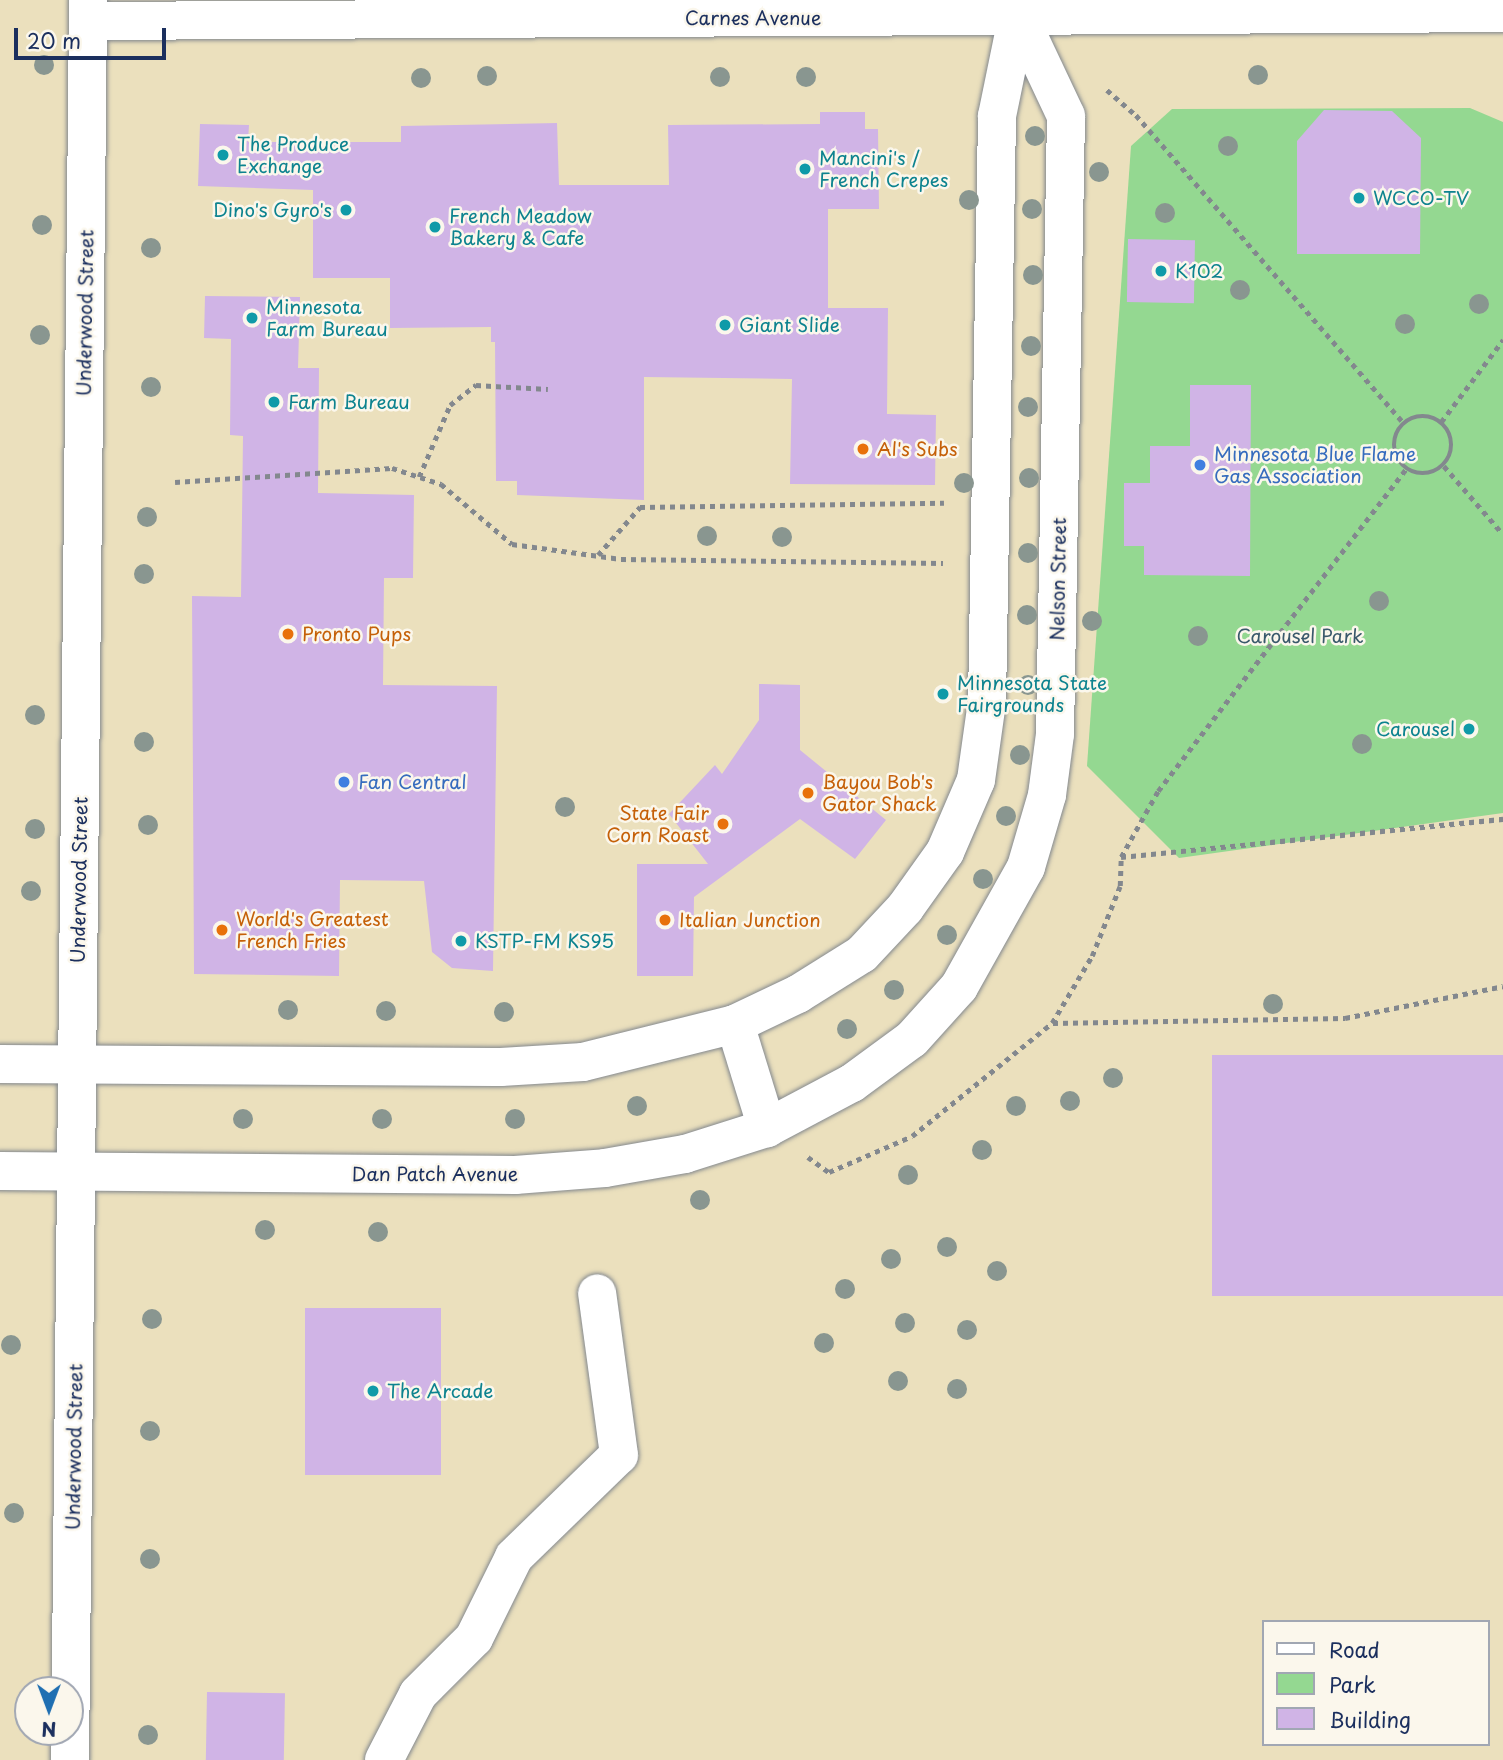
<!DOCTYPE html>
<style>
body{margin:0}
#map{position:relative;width:1503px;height:1760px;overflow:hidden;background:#ebe0bd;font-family:"Playpen Sans",sans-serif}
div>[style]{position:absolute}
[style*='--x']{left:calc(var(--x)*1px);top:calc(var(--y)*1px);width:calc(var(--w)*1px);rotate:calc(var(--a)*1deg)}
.green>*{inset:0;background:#94d891}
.building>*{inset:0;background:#d0b4e6;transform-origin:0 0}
.path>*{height:4.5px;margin-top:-2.25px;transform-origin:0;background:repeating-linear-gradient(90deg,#83888e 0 5px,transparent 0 10px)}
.path>.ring{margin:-2.25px;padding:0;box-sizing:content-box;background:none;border:4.5px solid #83888e;border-radius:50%}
.roads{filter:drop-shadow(0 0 2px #83888e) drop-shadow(0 0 2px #83888e)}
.minor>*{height:38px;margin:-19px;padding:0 19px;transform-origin:19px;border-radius:19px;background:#fff}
.trees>*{width:20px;height:20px;margin:-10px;border-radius:50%;background:#899690}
.dots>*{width:19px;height:19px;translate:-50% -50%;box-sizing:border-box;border:4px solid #fbf7ec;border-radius:50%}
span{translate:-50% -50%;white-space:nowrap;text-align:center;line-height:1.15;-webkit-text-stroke:5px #fbf7ec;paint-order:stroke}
.street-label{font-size:19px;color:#1b2f5e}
.culture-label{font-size:19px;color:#0d838f}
.left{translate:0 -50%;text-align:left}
.right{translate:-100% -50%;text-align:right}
.food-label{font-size:19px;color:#c56008}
.shop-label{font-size:19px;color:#366cbe}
.park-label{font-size:19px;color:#39596b}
.legend{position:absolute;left:1262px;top:1620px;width:228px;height:126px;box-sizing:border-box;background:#fbf7ec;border:2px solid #a1a7b3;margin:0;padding:9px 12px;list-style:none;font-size:21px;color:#1b2f5e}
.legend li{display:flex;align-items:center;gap:14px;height:35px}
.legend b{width:35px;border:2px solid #a1a7b3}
.north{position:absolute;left:14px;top:1676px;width:70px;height:70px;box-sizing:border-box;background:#fbf7ec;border:2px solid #a1a7b3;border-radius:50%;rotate:180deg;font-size:19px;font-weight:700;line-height:28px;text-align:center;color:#1b2f5e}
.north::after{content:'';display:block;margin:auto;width:24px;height:32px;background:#1f6fb2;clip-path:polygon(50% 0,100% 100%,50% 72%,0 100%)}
.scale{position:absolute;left:14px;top:28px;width:152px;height:32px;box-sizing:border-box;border:4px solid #1b2f5e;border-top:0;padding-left:9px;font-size:21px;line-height:24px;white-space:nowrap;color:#1b2f5e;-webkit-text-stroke:5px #fbf7ec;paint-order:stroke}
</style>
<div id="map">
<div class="green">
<i style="clip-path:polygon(1470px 108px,1503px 122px,1503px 813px,1179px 858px,1087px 766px,1131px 146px,1172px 109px)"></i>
</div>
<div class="building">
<i style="clip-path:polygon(1324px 110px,1392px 111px,1421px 138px,1420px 254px,1297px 254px,1297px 141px)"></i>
<i style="clip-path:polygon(820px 112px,865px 112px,865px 129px,878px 129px,879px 209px,828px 209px,828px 308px,888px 308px,887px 414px,936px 415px,935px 485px,790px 484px,792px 379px,644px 377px,644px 500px,517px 495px,517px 481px,496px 481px,495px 342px,491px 342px,491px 327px,390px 328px,390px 278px,313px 278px,313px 190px,198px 186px,200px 124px,249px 125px,248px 142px,401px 142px,401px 126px,557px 123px,559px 185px,669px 185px,668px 125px,820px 124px)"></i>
<i style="left:1128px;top:239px;width:67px;height:63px;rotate:1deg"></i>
<i style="clip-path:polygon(205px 296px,300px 297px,298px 368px,319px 368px,318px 493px,414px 495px,413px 578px,384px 578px,383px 685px,497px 686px,493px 971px,452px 968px,432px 952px,424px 881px,340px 880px,339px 976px,194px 974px,192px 596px,241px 597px,243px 436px,230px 435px,231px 339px,204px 338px)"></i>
<i style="clip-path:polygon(1190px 385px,1251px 385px,1250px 576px,1144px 575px,1144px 546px,1124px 546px,1124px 483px,1150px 483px,1150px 446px,1190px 446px)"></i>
<i style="clip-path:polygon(759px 684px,800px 685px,800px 750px,886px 820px,855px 859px,800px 819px,694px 897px,693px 976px,637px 976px,637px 864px,708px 864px,669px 814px,715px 765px,722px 774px,759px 720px)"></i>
<i style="left:1503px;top:1055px;width:241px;height:291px;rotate:90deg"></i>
<i style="left:305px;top:1308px;width:136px;height:167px"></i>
<i style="left:207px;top:1692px;width:78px;height:68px;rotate:1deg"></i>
</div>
<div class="path">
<i style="--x:1107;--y:90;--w:38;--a:41"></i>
<i style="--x:1136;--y:115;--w:408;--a:49"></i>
<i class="ring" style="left:1394px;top:416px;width:53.5px;height:53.5px"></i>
<i style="--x:1441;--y:422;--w:103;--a:-52.9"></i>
<i style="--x:1444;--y:466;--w:90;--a:49.1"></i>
<i style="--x:419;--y:477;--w:78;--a:-66.7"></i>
<i style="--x:450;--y:405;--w:33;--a:-38"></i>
<i style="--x:476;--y:385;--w:72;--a:3.2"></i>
<i style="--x:175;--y:482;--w:217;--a:-3.7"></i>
<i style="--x:392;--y:468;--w:52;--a:18.1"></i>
<i style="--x:441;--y:484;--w:93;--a:40.2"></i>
<i style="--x:512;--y:544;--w:110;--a:7.8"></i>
<i style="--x:621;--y:559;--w:322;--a:0.7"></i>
<i style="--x:598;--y:555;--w:64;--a:-48.8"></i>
<i style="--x:640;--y:507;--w:304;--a:-0.8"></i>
<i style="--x:1121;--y:857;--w:76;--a:-60.7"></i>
<i style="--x:1158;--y:791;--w:406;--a:-52.4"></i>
<i style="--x:1053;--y:1023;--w:292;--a:-1"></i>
<i style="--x:1345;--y:1018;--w:161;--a:-11.4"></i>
<i style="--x:808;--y:1157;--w:26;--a:36"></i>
<i style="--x:829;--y:1172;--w:90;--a:-23.4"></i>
<i style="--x:912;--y:1136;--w:180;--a:-38.9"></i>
<i style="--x:1052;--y:1023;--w:78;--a:-59.2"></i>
<i style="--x:1092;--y:956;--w:75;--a:-68.2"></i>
<i style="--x:1120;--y:886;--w:29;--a:-88"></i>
<i style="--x:1121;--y:857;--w:384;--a:-5.7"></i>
</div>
<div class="roads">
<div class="minor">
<i style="--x:88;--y:21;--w:1415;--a:-0.32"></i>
<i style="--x:735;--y:1024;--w:109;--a:72.9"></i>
<i style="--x:0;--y:1064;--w:501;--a:0.34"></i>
<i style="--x:501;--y:1067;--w:82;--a:-3.5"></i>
<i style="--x:583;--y:1062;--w:157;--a:-14"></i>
<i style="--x:735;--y:1024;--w:70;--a:-25.5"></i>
<i style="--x:798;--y:994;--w:75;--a:-32"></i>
<i style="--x:862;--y:954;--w:63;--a:-46.9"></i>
<i style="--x:905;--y:908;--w:69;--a:-54.5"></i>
<i style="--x:945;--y:852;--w:78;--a:-66.7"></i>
<i style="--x:976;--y:780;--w:79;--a:-82"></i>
<i style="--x:987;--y:702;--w:586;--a:-89.02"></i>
<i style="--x:997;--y:116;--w:109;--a:-78.4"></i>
<i style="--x:0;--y:1171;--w:515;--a:0.45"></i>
<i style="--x:515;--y:1175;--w:90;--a:-4.4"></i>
<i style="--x:605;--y:1168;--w:81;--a:-9.9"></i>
<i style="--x:685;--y:1154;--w:86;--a:-17.6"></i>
<i style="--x:767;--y:1128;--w:96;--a:-27.9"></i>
<i style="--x:852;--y:1083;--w:74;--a:-36.3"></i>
<i style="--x:912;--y:1039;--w:70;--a:-47.9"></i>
<i style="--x:959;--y:987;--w:137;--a:-60.8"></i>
<i style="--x:1026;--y:867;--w:75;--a:-73.7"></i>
<i style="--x:1047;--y:795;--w:62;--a:-82.5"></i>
<i style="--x:1055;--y:734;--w:618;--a:-88.98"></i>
<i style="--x:1066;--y:116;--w:110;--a:-115.2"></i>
<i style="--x:70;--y:1760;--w:1760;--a:-89.41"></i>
<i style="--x:384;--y:1760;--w:74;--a:-62.7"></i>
<i style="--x:418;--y:1694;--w:79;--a:-45"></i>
<i style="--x:474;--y:1638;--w:90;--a:-63.7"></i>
<i style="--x:514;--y:1557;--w:146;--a:-44.2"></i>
<i style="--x:619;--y:1455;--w:163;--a:-97.7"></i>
</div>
</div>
<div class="trees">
<i style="left:44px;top:65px"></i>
<i style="left:1258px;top:75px"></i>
<i style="left:487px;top:76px"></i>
<i style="left:720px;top:77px"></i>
<i style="left:806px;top:77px"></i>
<i style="left:421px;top:78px"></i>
<i style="left:1035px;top:136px"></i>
<i style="left:1228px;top:146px"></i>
<i style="left:1099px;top:172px"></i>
<i style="left:969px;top:200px"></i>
<i style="left:1032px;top:209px"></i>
<i style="left:1165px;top:213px"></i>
<i style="left:42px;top:225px"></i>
<i style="left:151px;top:248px"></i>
<i style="left:1033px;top:275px"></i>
<i style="left:1240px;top:290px"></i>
<i style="left:1479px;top:304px"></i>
<i style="left:1405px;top:324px"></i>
<i style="left:40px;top:335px"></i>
<i style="left:1031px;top:346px"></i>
<i style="left:151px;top:387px"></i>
<i style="left:1028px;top:407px"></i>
<i style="left:1029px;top:478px"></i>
<i style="left:964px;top:483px"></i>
<i style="left:147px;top:517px"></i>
<i style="left:707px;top:536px"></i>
<i style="left:782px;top:537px"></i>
<i style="left:1028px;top:553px"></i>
<i style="left:144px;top:574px"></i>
<i style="left:1379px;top:601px"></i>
<i style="left:1027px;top:615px"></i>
<i style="left:1092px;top:621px"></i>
<i style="left:1198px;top:636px"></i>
<i style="left:1028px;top:685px"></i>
<i style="left:35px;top:715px"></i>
<i style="left:144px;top:742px"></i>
<i style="left:1362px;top:744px"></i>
<i style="left:1020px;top:755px"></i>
<i style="left:565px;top:807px"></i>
<i style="left:1006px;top:816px"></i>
<i style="left:148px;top:825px"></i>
<i style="left:35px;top:829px"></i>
<i style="left:983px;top:879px"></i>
<i style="left:31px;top:891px"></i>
<i style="left:947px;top:935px"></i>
<i style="left:894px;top:990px"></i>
<i style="left:1273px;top:1004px"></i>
<i style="left:288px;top:1010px"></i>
<i style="left:386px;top:1011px"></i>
<i style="left:504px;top:1012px"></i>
<i style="left:847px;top:1029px"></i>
<i style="left:1113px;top:1078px"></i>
<i style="left:1070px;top:1101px"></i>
<i style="left:637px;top:1106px"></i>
<i style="left:1016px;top:1106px"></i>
<i style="left:243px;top:1119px"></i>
<i style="left:382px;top:1119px"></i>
<i style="left:515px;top:1119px"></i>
<i style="left:982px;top:1150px"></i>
<i style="left:908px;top:1175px"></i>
<i style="left:700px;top:1200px"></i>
<i style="left:265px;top:1230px"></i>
<i style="left:378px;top:1232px"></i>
<i style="left:947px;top:1247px"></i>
<i style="left:891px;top:1259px"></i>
<i style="left:997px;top:1271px"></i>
<i style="left:845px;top:1289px"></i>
<i style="left:152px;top:1319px"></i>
<i style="left:905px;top:1323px"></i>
<i style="left:967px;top:1330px"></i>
<i style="left:824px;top:1343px"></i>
<i style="left:11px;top:1345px"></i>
<i style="left:898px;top:1381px"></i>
<i style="left:957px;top:1389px"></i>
<i style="left:150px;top:1431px"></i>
<i style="left:14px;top:1513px"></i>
<i style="left:150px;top:1559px"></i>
<i style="left:148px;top:1735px"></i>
</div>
<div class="dots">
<i style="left:223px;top:155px;background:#0f9aa8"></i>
<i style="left:805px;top:169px;background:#0f9aa8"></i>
<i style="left:1359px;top:198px;background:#0f9aa8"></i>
<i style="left:346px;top:210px;background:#0f9aa8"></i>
<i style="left:435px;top:227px;background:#0f9aa8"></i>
<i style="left:1161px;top:271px;background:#0f9aa8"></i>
<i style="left:252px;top:318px;background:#0f9aa8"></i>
<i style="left:725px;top:325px;background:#0f9aa8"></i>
<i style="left:274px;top:402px;background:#0f9aa8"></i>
<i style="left:863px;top:449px;background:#e8710a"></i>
<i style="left:1200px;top:465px;background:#3f7fe0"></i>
<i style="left:288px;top:634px;background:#e8710a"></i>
<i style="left:943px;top:694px;background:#0f9aa8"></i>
<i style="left:1469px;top:729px;background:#0f9aa8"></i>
<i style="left:344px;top:782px;background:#3f7fe0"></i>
<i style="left:808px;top:793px;background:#e8710a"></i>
<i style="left:723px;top:824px;background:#e8710a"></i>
<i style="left:665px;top:920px;background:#e8710a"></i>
<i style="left:222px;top:930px;background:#e8710a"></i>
<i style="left:461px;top:941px;background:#0f9aa8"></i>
<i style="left:373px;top:1391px;background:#0f9aa8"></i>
</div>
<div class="street-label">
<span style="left:753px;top:18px">Carnes Avenue</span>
<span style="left:85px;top:313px;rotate:-89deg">Underwood Street</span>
<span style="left:1058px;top:579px;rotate:-89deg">Nelson Street</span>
<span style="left:79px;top:880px;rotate:-89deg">Underwood Street</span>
<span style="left:435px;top:1174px">Dan Patch Avenue</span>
<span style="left:74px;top:1447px;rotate:-89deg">Underwood Street</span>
</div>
<div class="culture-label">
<span class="left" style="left:237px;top:155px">The Produce<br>Exchange</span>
<span class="left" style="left:819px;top:169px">Mancini's /<br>French Crepes</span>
<span class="left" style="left:1373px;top:198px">WCCO-TV</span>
<span class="right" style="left:332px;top:210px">Dino's Gyro's</span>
<span class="left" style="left:449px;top:227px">French Meadow<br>Bakery &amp; Cafe</span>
<span class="left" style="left:1175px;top:271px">K102</span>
<span class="left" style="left:266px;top:318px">Minnesota<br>Farm Bureau</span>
<span class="left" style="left:739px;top:325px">Giant Slide</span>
<span class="left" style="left:288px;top:402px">Farm Bureau</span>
<span class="left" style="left:957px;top:694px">Minnesota State<br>Fairgrounds</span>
<span class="right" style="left:1455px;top:729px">Carousel</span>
<span class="left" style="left:475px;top:941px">KSTP-FM KS95</span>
<span class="left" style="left:387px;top:1391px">The Arcade</span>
</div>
<div class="food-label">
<span class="left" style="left:877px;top:449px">Al's Subs</span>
<span class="left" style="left:302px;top:634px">Pronto Pups</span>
<span class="left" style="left:822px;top:793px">Bayou Bob's<br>Gator Shack</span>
<span class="right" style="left:709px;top:824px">State Fair<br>Corn Roast</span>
<span class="left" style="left:236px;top:930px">World's Greatest<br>French Fries</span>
<span class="left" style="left:679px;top:920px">Italian Junction</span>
</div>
<div class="shop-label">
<span class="left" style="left:1214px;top:465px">Minnesota Blue Flame<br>Gas Association</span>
<span class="left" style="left:358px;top:782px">Fan Central</span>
</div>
<div class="park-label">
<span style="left:1300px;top:636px">Carousel Park</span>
</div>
<ul class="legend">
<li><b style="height:9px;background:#fff"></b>Road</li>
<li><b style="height:19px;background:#94d891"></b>Park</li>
<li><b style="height:19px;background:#d0b4e6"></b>Building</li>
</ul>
<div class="north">N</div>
<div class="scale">20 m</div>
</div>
